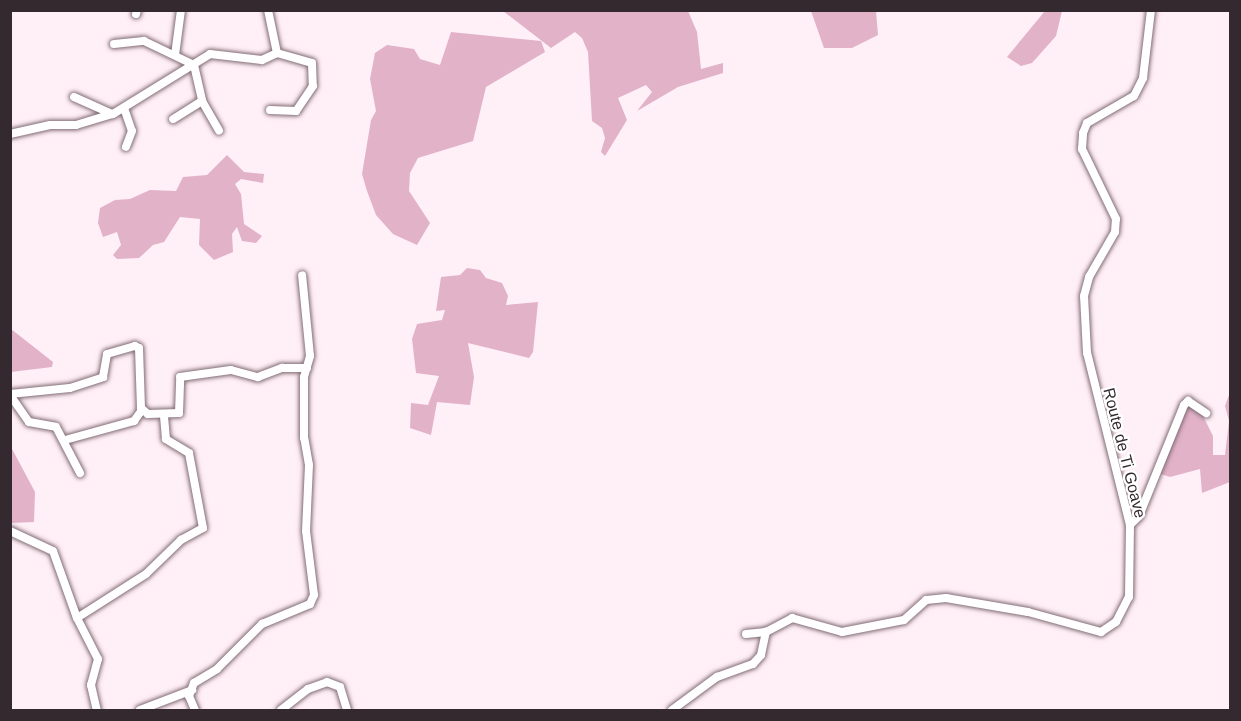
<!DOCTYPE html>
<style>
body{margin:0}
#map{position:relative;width:1241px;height:721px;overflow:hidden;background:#ffeff6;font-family:Arial,sans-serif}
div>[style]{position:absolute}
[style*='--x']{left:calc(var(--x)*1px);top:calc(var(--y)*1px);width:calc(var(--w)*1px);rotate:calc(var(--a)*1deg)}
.forest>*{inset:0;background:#e2b2c9}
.roads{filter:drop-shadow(0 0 2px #826c76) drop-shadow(0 0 2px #826c76)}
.minor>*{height:8px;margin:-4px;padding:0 4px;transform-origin:4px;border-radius:4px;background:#fff}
span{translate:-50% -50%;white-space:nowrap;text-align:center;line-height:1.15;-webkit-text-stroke:4.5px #fff;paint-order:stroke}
.street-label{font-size:16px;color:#33292e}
.frame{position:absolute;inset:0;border:12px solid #33292e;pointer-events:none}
</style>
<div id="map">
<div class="forest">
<i style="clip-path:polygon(503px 11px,688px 11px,697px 32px,701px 69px,723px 63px,723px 73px,678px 87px,637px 111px,652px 92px,646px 85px,618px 98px,627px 120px,605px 156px,601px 152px,605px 138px,602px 128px,592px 121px,588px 52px,582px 38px,575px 32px,551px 48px)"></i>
<i style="clip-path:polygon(811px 11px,876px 11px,878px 35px,852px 48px,824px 48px)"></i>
<i style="clip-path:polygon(1045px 11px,1062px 11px,1056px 36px,1032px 63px,1021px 66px,1007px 57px)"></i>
<i style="clip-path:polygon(451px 32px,541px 41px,545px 52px,486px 87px,473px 141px,418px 158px,410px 173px,409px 191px,430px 223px,417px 245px,393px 234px,376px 215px,367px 191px,362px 174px,371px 120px,376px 111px,370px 79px,375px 53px,387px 45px,414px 49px,420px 59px,440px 65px)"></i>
<i style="clip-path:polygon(227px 155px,244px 172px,264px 174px,263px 183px,241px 179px,235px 184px,241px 194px,244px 224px,262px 236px,256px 243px,242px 241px,237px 227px,232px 234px,233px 252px,214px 260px,199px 245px,200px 219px,180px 217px,164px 242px,153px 245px,139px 258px,117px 259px,113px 255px,121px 245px,117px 232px,103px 237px,98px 223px,100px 208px,115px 200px,130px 199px,150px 190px,176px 191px,183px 177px,207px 175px)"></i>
<i style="clip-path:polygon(467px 268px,480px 270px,486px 278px,502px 283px,508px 296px,506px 305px,538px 302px,533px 352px,529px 358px,468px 343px,474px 377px,470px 405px,437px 402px,431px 435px,410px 428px,411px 403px,428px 405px,439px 376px,416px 373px,412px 339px,417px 324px,442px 320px,445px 310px,436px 311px,441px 277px,460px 275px)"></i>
<i style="clip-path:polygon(11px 329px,53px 362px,52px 367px,11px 372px)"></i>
<i style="clip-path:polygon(1230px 392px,1230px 482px,1202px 493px,1200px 469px,1170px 477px,1158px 473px,1187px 404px,1202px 414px,1213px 436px,1213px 455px,1225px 455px,1229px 421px,1225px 406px)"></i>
<i style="clip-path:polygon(11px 447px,35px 492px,34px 522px,11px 523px)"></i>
</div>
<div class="roads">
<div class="minor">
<i style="--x:268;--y:10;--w:44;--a:78.2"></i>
<i style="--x:136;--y:14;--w:4;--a:-76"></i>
<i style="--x:114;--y:44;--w:30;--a:-6"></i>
<i style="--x:144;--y:41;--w:55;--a:25.6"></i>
<i style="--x:194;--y:65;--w:37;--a:77"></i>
<i style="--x:202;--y:101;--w:34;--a:148"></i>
<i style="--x:175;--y:55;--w:45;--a:-82.4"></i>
<i style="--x:74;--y:97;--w:42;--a:24.1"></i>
<i style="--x:202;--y:101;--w:34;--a:60"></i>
<i style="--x:124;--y:108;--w:24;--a:71"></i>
<i style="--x:132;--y:131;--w:17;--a:111"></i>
<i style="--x:10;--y:134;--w:41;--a:-12.7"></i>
<i style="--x:50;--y:125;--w:26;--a:0"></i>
<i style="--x:76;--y:125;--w:39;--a:-17"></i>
<i style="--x:113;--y:114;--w:114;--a:-31.7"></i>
<i style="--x:210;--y:54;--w:52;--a:6.6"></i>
<i style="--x:262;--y:60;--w:17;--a:-25"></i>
<i style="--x:277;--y:53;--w:36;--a:16"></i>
<i style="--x:312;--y:63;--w:23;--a:88"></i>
<i style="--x:313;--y:86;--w:30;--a:124"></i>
<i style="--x:296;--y:111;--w:26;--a:-178"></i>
<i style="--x:10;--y:394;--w:60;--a:-5.7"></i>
<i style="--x:70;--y:388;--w:35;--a:-18"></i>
<i style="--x:103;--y:377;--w:23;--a:-80"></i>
<i style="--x:107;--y:354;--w:29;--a:-16"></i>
<i style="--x:135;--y:346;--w:4;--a:27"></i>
<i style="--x:139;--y:348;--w:60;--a:88.1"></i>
<i style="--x:141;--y:408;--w:9;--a:41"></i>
<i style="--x:148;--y:414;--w:31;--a:-2"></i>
<i style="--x:179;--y:413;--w:36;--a:-88"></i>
<i style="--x:180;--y:377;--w:51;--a:-7.8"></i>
<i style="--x:231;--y:370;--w:28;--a:15"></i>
<i style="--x:258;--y:377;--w:26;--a:-21"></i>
<i style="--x:282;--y:368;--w:25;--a:0"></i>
<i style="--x:10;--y:395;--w:33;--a:55"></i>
<i style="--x:29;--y:422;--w:27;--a:10"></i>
<i style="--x:56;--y:427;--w:52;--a:62.4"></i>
<i style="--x:65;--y:440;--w:72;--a:-15.4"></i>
<i style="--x:134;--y:421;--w:14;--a:-54"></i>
<i style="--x:1130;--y:525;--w:13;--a:-45"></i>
<i style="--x:1139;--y:516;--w:120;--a:-67.9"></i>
<i style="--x:1184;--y:405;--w:6;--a:-45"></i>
<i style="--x:1188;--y:401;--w:22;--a:34"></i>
<i style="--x:10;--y:531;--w:47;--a:24.9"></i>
<i style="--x:53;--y:551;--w:71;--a:70.3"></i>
<i style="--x:77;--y:618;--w:46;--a:62.9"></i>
<i style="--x:98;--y:659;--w:27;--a:105"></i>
<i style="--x:91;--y:685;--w:26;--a:77"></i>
<i style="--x:77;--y:618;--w:82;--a:-32.5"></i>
<i style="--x:146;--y:574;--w:49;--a:-44.2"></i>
<i style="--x:181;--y:540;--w:25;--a:-29"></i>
<i style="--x:203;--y:528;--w:76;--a:-100.6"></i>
<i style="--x:189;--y:453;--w:27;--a:-149"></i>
<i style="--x:166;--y:439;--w:24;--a:-95"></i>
<i style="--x:746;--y:634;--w:20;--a:-6"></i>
<i style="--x:140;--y:710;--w:56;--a:-21"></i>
<i style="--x:195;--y:710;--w:15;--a:-113"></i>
<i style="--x:189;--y:696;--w:14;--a:-69"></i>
<i style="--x:194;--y:683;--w:27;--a:-31"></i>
<i style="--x:217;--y:669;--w:64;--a:-45"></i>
<i style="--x:262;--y:624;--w:52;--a:-22.6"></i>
<i style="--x:310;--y:604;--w:10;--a:-66"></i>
<i style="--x:314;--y:595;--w:64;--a:-97.1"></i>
<i style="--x:306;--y:531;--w:66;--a:-87.4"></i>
<i style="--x:309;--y:465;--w:27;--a:-100"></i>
<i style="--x:304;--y:438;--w:61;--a:-90"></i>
<i style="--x:304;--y:377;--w:22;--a:-74"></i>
<i style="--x:310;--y:356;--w:81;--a:-95.6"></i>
<i style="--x:281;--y:710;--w:34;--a:-38"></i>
<i style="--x:308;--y:689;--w:20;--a:-20"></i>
<i style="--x:327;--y:682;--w:14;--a:21"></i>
<i style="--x:340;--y:687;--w:24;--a:73"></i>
<i style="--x:672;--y:710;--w:56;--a:-36.3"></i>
<i style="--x:717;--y:677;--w:38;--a:-20"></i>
<i style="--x:753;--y:664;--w:12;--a:-48"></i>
<i style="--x:761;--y:655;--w:24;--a:-78"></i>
<i style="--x:766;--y:632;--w:30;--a:-28"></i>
<i style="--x:792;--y:618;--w:52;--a:15.6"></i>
<i style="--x:842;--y:632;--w:63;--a:-11"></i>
<i style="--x:904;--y:620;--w:30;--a:-42"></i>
<i style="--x:926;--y:600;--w:20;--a:-6"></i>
<i style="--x:946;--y:598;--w:83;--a:9.7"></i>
<i style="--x:1028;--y:612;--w:76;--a:15.3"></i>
<i style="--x:1101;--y:632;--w:18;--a:-34"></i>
<i style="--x:1116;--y:622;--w:28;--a:-63"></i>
<i style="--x:1129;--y:597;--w:72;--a:-89.2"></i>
<i style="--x:1130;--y:525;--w:177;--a:-104"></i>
<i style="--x:1087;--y:353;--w:57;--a:-93"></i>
<i style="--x:1084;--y:296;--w:20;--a:-75"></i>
<i style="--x:1089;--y:277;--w:52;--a:-60"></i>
<i style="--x:1115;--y:232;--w:13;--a:-86"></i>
<i style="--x:1116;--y:219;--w:78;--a:-115.9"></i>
<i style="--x:1082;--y:149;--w:16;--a:-86"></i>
<i style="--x:1083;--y:133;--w:11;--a:-68"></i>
<i style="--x:1087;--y:123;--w:54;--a:-29.9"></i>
<i style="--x:1134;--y:96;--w:20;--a:-63"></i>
<i style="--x:1143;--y:78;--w:68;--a:-83.3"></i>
</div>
</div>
<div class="street-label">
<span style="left:1124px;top:453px;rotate:76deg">Route de Ti Goave</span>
</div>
<div class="frame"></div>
</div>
